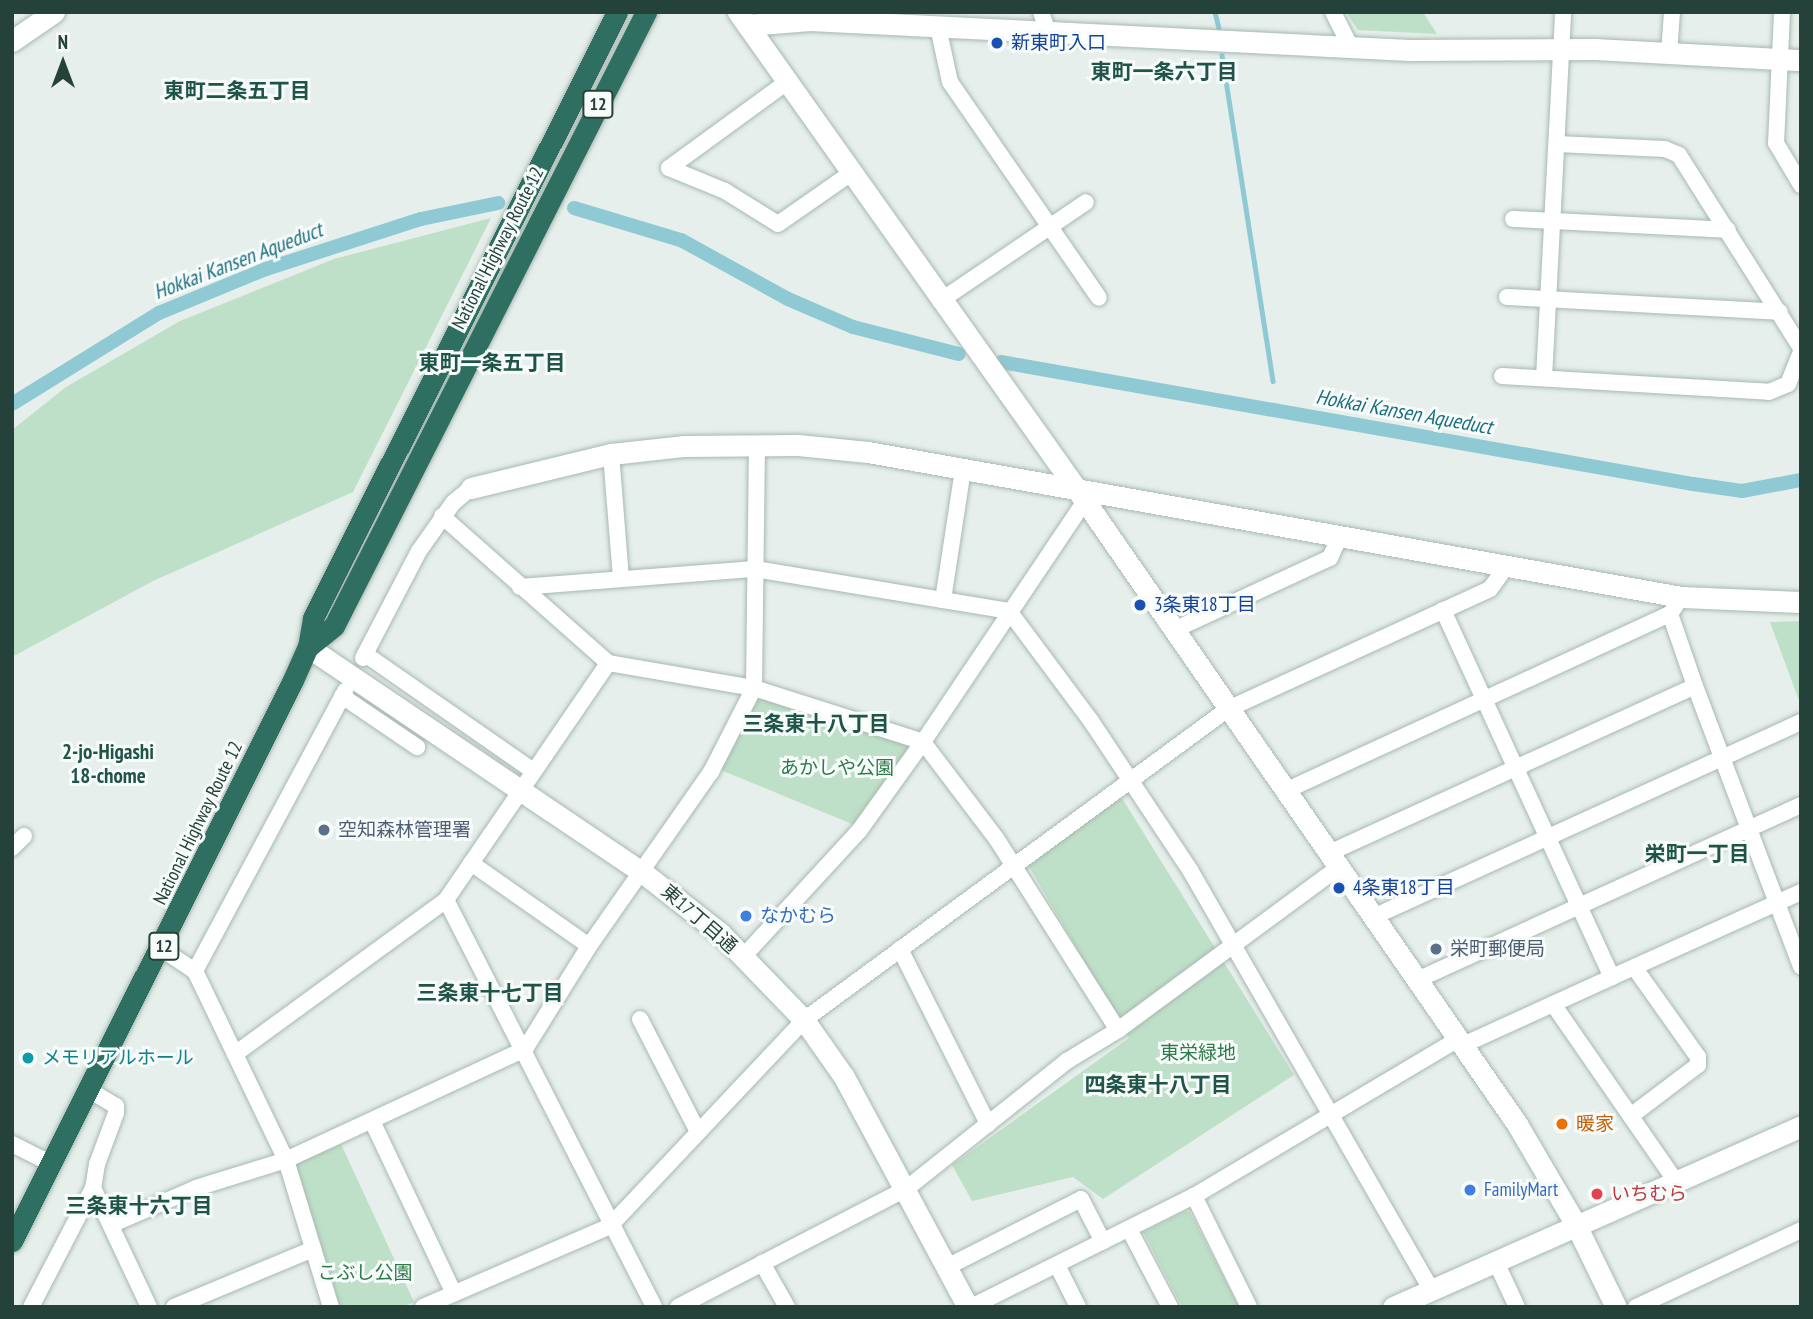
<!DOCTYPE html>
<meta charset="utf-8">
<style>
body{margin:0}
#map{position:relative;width:1813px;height:1319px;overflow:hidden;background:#e6efeb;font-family:"PT Sans Narrow","Noto Sans JP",sans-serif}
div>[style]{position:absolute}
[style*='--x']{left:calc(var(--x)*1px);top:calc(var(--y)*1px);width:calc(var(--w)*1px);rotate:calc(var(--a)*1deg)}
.green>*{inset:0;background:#bfe0c8}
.stream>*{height:4.5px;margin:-2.25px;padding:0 2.25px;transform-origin:2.25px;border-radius:2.25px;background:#8ec9d4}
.canal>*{height:14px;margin:-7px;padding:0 7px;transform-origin:7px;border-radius:7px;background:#8ec9d4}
.roads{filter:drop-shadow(0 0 2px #a8b8b2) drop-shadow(0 0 2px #a8b8b2)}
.street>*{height:16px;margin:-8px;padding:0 8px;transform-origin:8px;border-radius:8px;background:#fff}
.secondary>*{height:21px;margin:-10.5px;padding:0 10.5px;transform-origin:10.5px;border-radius:10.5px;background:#fff}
.highway>*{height:21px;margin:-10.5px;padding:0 10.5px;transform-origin:10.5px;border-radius:10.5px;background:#2f6f62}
.dots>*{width:19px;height:19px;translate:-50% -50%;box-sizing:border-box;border:4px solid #f7fbf9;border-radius:50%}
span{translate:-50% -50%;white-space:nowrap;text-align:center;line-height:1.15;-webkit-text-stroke:6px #f7fbf9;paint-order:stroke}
.shield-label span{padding:2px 5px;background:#f7fbf9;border:2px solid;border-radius:5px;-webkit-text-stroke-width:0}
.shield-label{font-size:18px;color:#24423a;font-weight:700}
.transit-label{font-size:19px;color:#164399}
.left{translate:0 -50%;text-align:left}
.street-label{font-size:19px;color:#24423a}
.park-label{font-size:19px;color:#2d7a4b}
.service-label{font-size:19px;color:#4e5e75}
.shop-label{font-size:19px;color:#366cbe}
.culture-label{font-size:19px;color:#0d838f}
.food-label{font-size:19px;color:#c56008}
.health-label{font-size:19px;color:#be3a42}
.neighbourhood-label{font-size:21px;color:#1f5548;font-weight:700}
.water-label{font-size:21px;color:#1c6f80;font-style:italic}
.frame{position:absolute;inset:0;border:14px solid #24423a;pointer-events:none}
.north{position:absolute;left:28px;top:28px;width:70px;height:70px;-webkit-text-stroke:5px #f7fbf9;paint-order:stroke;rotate:0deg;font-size:19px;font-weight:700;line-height:28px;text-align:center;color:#24423a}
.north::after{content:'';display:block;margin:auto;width:24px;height:32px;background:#24423a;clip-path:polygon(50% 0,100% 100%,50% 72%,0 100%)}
</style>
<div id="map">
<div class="green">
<i style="clip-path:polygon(1346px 12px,1423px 12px,1437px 34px,1358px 30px)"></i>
<i style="clip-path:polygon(491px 218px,353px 492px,153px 581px,12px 657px,12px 430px,66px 387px,180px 321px,334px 259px)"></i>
<i style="clip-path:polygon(1801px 621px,1801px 706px,1770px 622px)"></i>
<i style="clip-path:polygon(756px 694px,914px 745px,857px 826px,718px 769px)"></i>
<i style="clip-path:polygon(1120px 795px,1294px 1075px,1103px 1199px,1073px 1177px,972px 1201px,952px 1165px,1129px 1038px,1024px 858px)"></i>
<i style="clip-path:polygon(341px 1144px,414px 1302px,401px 1307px,340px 1307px,296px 1164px)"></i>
<i style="clip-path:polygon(1185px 1211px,1190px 1212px,1239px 1307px,1182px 1307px,1143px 1232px)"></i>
</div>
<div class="stream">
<i style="--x:1215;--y:12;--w:16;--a:76"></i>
<i style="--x:1222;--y:55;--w:330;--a:81.1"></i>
</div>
<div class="canal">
<i style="--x:574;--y:208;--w:112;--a:16.7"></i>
<i style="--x:681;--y:240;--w:122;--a:28.9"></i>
<i style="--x:788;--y:299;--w:71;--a:23.3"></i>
<i style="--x:853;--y:327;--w:109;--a:14.3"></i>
<i style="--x:1001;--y:362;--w:703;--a:10"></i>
<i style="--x:1693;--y:484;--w:49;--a:8.1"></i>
<i style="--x:1742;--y:491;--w:60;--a:-10.6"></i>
<i style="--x:12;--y:404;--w:173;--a:-31.8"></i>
<i style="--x:159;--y:313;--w:116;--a:-22.4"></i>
<i style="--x:266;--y:269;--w:163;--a:-17.9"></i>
<i style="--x:421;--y:219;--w:79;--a:-11.7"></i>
</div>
<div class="roads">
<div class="street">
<i style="--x:1041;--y:12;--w:21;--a:71"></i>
<i style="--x:1333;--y:12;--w:40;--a:63.4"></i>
<i style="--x:1782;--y:12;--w:131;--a:92.6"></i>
<i style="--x:1776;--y:143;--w:49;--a:59.2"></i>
<i style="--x:938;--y:27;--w:56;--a:77.7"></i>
<i style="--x:950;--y:82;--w:262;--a:55.4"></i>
<i style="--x:1669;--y:54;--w:42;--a:-85.9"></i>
<i style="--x:787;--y:82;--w:146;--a:143.9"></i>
<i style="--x:669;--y:168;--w:61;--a:22.3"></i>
<i style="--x:725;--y:191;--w:62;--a:31.9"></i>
<i style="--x:778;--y:224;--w:89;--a:-34.9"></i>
<i style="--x:1557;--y:144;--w:108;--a:2.7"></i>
<i style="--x:1665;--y:149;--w:15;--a:23"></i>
<i style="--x:1679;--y:155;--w:228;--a:57.7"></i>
<i style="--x:1513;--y:219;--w:215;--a:2.9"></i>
<i style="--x:1507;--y:297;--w:273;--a:3.1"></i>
<i style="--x:940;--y:301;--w:176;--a:-34.1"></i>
<i style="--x:1502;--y:376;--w:267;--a:3.4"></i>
<i style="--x:1769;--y:392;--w:21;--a:-23"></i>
<i style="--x:1788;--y:384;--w:35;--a:-68"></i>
<i style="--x:1544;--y:378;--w:366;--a:-87"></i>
<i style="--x:611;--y:454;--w:125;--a:85.4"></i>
<i style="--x:442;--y:516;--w:222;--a:41.5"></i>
<i style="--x:520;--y:587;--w:236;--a:-4.4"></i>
<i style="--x:755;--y:569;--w:257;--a:9.4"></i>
<i style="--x:1009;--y:611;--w:137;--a:53.3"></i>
<i style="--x:1091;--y:721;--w:179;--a:56.4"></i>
<i style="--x:1190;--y:870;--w:483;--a:60.1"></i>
<i style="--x:943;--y:600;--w:133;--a:-81.3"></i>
<i style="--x:1443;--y:610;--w:404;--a:65.3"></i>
<i style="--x:1612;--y:977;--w:207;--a:-24.2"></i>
<i style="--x:1174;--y:630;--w:172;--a:-24.8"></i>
<i style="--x:1330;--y:558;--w:22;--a:-66"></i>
<i style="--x:365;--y:654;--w:203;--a:34.8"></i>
<i style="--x:363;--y:658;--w:121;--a:-62.4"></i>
<i style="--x:419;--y:551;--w:59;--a:-54.7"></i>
<i style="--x:453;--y:503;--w:23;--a:-40"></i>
<i style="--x:1695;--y:686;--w:300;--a:69.3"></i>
<i style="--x:342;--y:696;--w:91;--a:34.2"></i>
<i style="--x:1285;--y:791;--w:424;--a:-24.7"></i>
<i style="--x:1670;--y:614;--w:11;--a:-56"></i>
<i style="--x:12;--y:848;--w:17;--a:-45"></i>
<i style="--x:1329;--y:853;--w:402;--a:-24.5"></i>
<i style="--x:1695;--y:686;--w:76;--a:-109.1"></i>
<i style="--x:471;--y:863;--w:144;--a:35.1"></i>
<i style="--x:446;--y:900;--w:457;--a:62.9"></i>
<i style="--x:1373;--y:917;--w:470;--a:-24.5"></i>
<i style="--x:162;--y:949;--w:40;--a:34"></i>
<i style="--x:195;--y:971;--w:210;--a:64.3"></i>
<i style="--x:286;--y:1160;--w:154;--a:73"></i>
<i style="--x:900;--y:949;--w:196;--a:63.3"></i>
<i style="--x:743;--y:957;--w:171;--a:-47.4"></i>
<i style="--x:859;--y:831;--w:110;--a:-54.3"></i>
<i style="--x:923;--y:742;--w:121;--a:52.8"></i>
<i style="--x:996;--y:838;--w:227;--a:57.6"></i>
<i style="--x:1118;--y:1030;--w:273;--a:-36.4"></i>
<i style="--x:195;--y:971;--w:318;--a:-61.8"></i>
<i style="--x:1417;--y:980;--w:422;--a:-24.5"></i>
<i style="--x:1553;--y:1004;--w:218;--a:55.3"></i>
<i style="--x:640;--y:1019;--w:127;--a:62.8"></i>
<i style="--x:1463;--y:1045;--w:164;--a:-24.5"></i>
<i style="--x:235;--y:1054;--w:261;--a:-36.1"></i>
<i style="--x:446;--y:900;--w:287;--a:-55.6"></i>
<i style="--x:608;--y:663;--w:148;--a:9.7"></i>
<i style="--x:754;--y:688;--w:177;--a:17.7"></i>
<i style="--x:923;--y:742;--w:290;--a:-56.1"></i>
<i style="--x:89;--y:1090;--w:31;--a:31"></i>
<i style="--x:116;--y:1106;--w:7;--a:90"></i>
<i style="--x:116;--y:1113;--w:54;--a:110.4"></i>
<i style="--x:97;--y:1164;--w:24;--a:99"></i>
<i style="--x:93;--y:1188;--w:132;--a:64.8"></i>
<i style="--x:1632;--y:1115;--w:83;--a:-37.1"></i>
<i style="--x:1698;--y:1065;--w:8;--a:-90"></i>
<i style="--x:1698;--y:1057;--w:110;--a:-125.4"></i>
<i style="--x:372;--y:1121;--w:191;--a:64.6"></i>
<i style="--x:12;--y:1144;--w:45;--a:26.6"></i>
<i style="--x:1194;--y:1196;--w:124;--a:63.6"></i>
<i style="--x:113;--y:1224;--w:90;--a:-23.4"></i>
<i style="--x:196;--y:1188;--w:94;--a:-17.3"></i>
<i style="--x:286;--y:1160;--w:264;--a:-24.9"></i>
<i style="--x:525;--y:1049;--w:121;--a:-58.1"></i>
<i style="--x:589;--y:946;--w:213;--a:-55"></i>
<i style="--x:711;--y:772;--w:94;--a:-62.9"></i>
<i style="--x:754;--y:688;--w:244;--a:-89.3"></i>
<i style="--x:1129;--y:1229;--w:88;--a:62.3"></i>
<i style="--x:1496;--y:1262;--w:50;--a:65"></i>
<i style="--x:762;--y:1263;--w:51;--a:60.4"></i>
<i style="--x:1057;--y:1265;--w:47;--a:63.4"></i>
<i style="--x:947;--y:1267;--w:150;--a:-26.9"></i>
<i style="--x:1081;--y:1199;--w:48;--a:62.9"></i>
<i style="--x:31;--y:1307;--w:134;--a:-62.5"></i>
<i style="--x:174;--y:1307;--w:151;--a:-22.6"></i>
<i style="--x:423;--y:1307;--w:204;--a:-23.4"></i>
<i style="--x:610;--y:1226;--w:283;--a:-46.7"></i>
<i style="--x:804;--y:1020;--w:526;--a:-36.26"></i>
<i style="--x:1228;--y:709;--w:288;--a:-24.6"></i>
<i style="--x:1490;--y:589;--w:27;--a:-54"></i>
<i style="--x:678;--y:1307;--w:257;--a:-27.4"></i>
<i style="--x:906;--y:1189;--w:206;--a:-38.5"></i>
<i style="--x:1067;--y:1061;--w:60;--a:-31.3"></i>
<i style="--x:971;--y:1307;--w:249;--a:-26.5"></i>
<i style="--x:1194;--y:1196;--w:307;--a:-30.7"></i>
<i style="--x:1636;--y:1307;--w:182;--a:-25"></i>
</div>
<div class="secondary">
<i style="--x:738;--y:12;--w:600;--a:54.64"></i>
<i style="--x:1085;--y:501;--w:758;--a:55.26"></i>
<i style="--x:1517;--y:1124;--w:117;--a:59.7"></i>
<i style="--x:1576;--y:1225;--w:91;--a:64"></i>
<i style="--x:747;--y:25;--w:63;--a:-4.5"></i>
<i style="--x:810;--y:20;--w:600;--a:2.87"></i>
<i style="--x:1409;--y:50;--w:187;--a:-0.3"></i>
<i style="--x:1596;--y:49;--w:205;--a:3.1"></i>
<i style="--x:12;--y:41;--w:51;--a:-34.6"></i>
<i style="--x:471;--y:488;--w:144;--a:-13.7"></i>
<i style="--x:611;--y:454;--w:72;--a:-6.3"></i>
<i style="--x:683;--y:446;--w:115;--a:-0.5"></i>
<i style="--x:798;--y:445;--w:70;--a:5.7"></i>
<i style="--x:868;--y:452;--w:826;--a:10.11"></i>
<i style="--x:1681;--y:597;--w:120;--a:2.4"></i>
<i style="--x:308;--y:647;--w:403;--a:34"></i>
<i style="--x:642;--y:872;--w:99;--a:38"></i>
<i style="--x:720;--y:933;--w:121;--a:46"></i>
<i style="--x:804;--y:1020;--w:70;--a:54.9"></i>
<i style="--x:844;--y:1077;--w:261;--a:61.7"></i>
<i style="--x:1393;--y:1307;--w:446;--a:-23.9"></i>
</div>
<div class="highway">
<i style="--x:308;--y:647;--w:33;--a:-39"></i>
<i style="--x:334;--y:626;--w:689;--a:-63.06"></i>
<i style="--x:12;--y:1241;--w:627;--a:-63.39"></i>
<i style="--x:293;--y:680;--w:36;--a:-66"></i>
<i style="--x:308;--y:647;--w:29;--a:-80"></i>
<i style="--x:313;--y:618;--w:678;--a:-63.36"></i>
</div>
</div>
<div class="dots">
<i style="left:997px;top:43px;background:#1a4fb4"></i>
<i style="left:1140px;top:605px;background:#1a4fb4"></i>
<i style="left:324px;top:830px;background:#5c6f8a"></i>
<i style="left:1339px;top:888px;background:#1a4fb4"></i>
<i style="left:746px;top:916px;background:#3f7fe0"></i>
<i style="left:1436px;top:949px;background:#5c6f8a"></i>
<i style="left:28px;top:1058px;background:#0f9aa8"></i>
<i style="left:1562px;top:1124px;background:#e8710a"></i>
<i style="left:1470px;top:1190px;background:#3f7fe0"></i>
<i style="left:1597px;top:1194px;background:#e0444e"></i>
</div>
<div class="shield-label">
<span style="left:598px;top:104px">12</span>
<span style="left:164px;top:946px">12</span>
</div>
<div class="transit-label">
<span class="left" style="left:1011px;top:43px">新東町入口</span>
<span class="left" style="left:1154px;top:605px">3条東18丁目</span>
<span class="left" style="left:1353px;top:888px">4条東18丁目</span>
</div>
<div class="street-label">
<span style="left:498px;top:248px;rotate:-63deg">National Highway Route 12</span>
<span style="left:198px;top:823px;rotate:-64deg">National Highway Route 12</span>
<span style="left:699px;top:919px;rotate:41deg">東17丁目通</span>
</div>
<div class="park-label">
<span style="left:837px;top:768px">あかしや公園</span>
<span style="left:1198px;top:1053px">東栄緑地</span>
<span style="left:365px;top:1273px">こぶし公園</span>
</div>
<div class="service-label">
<span class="left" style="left:338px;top:830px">空知森林管理署</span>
<span class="left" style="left:1450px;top:949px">栄町郵便局</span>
</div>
<div class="shop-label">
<span class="left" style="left:760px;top:916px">なかむら</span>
<span class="left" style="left:1484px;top:1190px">FamilyMart</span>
</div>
<div class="culture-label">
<span class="left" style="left:42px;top:1058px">メモリアルホール</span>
</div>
<div class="food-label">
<span class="left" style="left:1576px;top:1124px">暖家</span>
</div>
<div class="health-label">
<span class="left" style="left:1611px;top:1194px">いちむら</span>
</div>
<div class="neighbourhood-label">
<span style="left:1164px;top:72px">東町一条六丁目</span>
<span style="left:237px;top:91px">東町二条五丁目</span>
<span style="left:492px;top:363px">東町一条五丁目</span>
<span style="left:816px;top:724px">三条東十八丁目</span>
<span style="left:108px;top:764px">2-jo-Higashi<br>18-chome</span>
<span style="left:1697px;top:854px">栄町一丁目</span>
<span style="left:490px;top:993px">三条東十七丁目</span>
<span style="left:1158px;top:1085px">四条東十八丁目</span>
<span style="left:139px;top:1206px">三条東十六丁目</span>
</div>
<div class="water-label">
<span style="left:238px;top:261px;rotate:-21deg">Hokkai Kansen Aqueduct</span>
<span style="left:1404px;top:412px;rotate:10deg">Hokkai Kansen Aqueduct</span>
</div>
<div class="frame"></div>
<div class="north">N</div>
</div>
